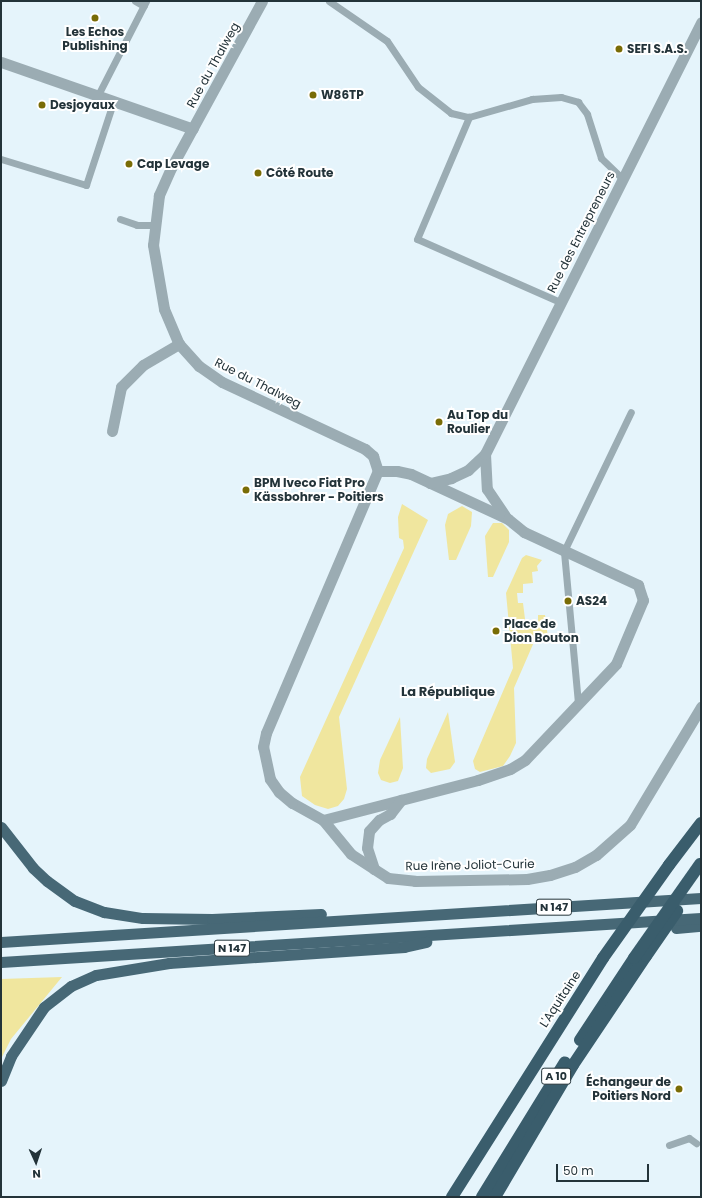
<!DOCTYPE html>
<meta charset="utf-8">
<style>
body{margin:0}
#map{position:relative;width:702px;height:1198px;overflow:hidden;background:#e5f4fb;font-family:Poppins,sans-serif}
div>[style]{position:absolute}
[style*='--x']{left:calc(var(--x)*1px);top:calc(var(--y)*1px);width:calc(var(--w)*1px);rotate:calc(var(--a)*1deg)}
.green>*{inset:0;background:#f0e69e}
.service>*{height:7px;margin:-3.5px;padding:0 3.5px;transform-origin:3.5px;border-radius:3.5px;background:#9bacb3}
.minor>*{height:11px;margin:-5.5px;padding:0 5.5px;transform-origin:5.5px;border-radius:5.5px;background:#9bacb3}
.trunk>*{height:11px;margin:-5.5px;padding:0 5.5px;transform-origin:5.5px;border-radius:5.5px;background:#476876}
.motorway>*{height:12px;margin:-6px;padding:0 6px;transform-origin:6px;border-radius:6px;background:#3a5d6c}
.motorway-bridge>*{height:12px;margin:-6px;padding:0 6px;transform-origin:6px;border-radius:6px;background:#3a5d6c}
.dots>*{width:11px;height:11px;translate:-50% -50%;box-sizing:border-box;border:2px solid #fff;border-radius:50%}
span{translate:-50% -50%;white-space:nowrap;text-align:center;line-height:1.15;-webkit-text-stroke:4px #fff;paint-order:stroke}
.shield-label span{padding:1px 3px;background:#fff;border:1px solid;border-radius:3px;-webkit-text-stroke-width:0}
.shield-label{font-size:11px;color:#233339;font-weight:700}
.poi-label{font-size:12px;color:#233339;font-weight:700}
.left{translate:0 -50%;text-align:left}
.right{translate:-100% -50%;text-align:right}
.street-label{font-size:12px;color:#233339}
.neighbourhood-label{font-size:13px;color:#233339;font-weight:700}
.frame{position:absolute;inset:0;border:2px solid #233339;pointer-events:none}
.north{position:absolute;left:16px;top:1142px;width:40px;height:40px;-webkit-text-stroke:3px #fff;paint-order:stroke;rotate:177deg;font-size:11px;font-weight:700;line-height:16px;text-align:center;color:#233339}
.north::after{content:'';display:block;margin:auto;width:14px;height:18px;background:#233339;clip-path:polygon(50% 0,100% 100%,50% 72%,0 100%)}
.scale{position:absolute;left:556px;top:1164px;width:93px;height:18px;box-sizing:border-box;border:2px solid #233339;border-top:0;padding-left:5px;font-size:12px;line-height:14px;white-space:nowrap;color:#233339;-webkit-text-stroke:3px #fff;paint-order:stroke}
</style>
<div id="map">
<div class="green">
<i style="clip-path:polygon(402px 504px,428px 520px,339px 717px,347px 789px,344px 799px,338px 806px,328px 809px,315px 805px,302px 796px,300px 777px,404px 548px,403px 540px,399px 538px,398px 517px)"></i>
<i style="clip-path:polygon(462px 506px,472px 512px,471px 526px,456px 560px,449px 560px,445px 525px,448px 514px)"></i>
<i style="clip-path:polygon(493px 523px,502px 523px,509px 530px,509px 542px,493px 577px,488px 577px,485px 536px)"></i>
<i style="clip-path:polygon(526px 555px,542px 560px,537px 566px,538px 571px,532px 572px,533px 583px,523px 584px,523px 593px,517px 593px,518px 603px,523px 603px,526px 627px,538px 626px,538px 615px,545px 615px,548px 638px,544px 641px,534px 642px,514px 688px,516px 743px,510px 756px,503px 766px,480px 772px,475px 769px,473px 761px,513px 668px,506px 593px,522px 558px)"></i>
<i style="clip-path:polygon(448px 712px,455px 762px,450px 769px,431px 773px,426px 768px,427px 759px)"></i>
<i style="clip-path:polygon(400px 717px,403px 768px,398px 781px,390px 783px,381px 780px,378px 773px,380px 760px)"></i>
<i style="clip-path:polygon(62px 977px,11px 1039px,1px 1059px,1px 979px)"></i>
</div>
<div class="service">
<i style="--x:135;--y:1;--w:10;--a:29"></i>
<i style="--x:329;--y:1;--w:70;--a:34.6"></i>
<i style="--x:387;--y:41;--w:55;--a:56"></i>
<i style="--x:418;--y:87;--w:42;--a:38.2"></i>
<i style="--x:451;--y:113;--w:18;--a:13"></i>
<i style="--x:98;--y:95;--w:106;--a:-62.9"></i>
<i style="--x:1;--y:159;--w:89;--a:17"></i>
<i style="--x:86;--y:185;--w:89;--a:-71.8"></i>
<i style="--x:120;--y:219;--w:18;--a:19"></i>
<i style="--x:137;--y:225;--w:17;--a:0"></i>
<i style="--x:560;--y:302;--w:156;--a:-156.2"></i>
<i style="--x:417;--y:239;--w:133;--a:-66.9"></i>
<i style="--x:469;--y:117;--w:66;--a:-15.9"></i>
<i style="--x:532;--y:99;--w:29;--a:-4"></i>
<i style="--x:561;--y:97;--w:18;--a:16"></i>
<i style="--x:578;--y:102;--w:15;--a:53"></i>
<i style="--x:587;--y:114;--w:46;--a:72.3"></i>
<i style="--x:601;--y:158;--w:30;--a:44"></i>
<i style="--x:578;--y:703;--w:153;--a:-95.3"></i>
<i style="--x:564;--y:551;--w:154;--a:-64.3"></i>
<i style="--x:669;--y:1145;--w:21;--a:-19"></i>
<i style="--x:689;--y:1138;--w:9;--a:36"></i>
</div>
<div class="minor">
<i style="--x:262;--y:1;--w:190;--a:118.6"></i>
<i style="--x:171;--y:168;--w:30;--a:114"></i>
<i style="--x:159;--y:195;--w:50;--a:96.8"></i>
<i style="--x:153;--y:245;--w:65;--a:80.2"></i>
<i style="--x:164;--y:309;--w:38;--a:67"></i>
<i style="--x:179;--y:344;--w:30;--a:48"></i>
<i style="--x:199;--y:366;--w:28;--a:35"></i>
<i style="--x:222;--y:382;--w:158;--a:25.1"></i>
<i style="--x:365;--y:449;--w:11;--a:41"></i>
<i style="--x:373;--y:456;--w:16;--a:72"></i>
<i style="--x:1;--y:62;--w:203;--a:19.2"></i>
<i style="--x:112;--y:431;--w:45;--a:-78.4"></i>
<i style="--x:121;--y:387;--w:31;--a:-45"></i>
<i style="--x:143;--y:365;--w:42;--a:-30.3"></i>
<i style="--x:485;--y:454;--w:35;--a:87"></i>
<i style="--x:487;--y:489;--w:32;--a:56"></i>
<i style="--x:378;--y:471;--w:19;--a:0"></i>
<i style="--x:397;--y:471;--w:14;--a:12"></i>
<i style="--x:411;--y:474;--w:107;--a:24.9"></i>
<i style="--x:508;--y:519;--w:21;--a:39"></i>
<i style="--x:524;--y:532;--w:126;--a:24.9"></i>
<i style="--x:638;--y:585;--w:16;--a:72"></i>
<i style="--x:643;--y:600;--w:69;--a:112.9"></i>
<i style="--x:616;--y:664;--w:132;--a:133.5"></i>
<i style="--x:525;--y:760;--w:17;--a:149"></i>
<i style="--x:510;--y:769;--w:34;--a:161"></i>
<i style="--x:478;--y:780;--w:160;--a:165.5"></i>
<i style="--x:323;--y:820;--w:35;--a:-151"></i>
<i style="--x:292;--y:803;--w:17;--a:-140"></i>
<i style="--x:279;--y:792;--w:16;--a:-125"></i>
<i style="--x:270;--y:779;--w:33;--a:-102"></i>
<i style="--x:263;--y:747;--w:14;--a:-78"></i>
<i style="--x:266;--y:733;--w:285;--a:-66.9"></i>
<i style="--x:430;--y:483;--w:22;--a:-13"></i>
<i style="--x:451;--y:478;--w:19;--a:-25"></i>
<i style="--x:468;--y:470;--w:23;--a:-43"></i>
<i style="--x:485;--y:454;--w:483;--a:-63.4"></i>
<i style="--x:323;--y:820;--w:44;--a:50.5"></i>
<i style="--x:351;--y:854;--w:44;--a:33"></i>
<i style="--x:388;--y:878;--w:27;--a:6"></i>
<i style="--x:415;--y:881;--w:112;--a:-1"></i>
<i style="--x:527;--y:879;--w:23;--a:-10"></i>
<i style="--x:550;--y:875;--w:26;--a:-18"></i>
<i style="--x:575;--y:867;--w:24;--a:-30"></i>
<i style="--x:596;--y:855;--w:45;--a:-41.4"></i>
<i style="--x:630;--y:825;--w:138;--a:-59"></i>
<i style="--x:374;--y:869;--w:22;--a:-108"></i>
<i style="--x:367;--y:848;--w:17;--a:-83"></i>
<i style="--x:369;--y:831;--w:15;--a:-48"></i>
<i style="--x:379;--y:820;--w:13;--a:-29"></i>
<i style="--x:390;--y:814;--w:18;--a:-52"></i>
</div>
<div class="trunk">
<i style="--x:1;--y:827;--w:52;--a:52"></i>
<i style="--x:33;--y:868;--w:19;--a:43"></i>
<i style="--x:47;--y:881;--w:34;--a:36"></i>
<i style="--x:75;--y:901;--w:31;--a:21"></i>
<i style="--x:104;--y:912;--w:39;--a:9"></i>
<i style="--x:143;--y:918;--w:69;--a:0.8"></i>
<i style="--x:212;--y:919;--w:109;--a:-2.6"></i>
<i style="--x:676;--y:928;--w:25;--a:-5"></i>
<i style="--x:1;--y:942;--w:701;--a:-3.6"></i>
<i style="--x:1;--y:962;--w:701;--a:-3.6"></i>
<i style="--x:1;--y:1081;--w:27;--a:-68"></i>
<i style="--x:11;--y:1056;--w:59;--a:-56"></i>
<i style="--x:44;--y:1007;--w:34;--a:-38"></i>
<i style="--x:71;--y:986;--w:27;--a:-24"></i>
<i style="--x:96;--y:975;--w:74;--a:-9.3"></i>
<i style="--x:169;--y:963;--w:236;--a:-3.9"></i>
<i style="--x:404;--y:947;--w:23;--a:-13"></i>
</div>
<div class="motorway">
<i style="--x:669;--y:865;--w:53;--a:-52.7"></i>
<i style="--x:580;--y:1040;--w:98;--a:-56.6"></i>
<i style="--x:452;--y:1197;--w:283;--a:-57.7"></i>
<i style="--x:482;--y:1197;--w:158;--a:-58.4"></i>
<i style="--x:495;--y:1197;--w:153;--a:-59.4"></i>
<i style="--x:573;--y:1065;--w:131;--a:-56.2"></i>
</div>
<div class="motorway-bridge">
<i style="--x:646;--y:956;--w:55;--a:-55.4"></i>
<i style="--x:603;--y:958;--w:114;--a:-54.6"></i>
<i style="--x:634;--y:958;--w:115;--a:-54.9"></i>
</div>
<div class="dots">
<i style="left:95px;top:18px;background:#796c06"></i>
<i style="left:619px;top:49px;background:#796c06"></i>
<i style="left:313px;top:95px;background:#796c06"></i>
<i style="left:42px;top:105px;background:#796c06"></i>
<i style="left:129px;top:164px;background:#796c06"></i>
<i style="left:258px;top:173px;background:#796c06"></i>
<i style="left:439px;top:422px;background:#796c06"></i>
<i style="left:246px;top:490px;background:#796c06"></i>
<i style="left:568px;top:601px;background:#796c06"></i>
<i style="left:496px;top:631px;background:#796c06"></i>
<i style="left:679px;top:1089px;background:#796c06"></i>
</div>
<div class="shield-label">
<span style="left:554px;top:907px">N 147</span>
<span style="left:232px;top:948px">N 147</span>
<span style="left:556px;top:1076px">A 10</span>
</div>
<div class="poi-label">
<span style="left:95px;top:39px">Les Echos<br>Publishing</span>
<span class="left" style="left:627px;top:49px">SEFI S.A.S.</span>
<span class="left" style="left:321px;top:95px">W86TP</span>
<span class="left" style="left:50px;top:105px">Desjoyaux</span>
<span class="left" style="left:137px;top:164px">Cap Levage</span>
<span class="left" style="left:266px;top:173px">Côté Route</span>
<span class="left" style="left:447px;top:422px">Au Top du<br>Roulier</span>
<span class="left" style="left:254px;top:490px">BPM Iveco Fiat Pro<br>Kässbohrer - Poitiers</span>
<span class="left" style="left:576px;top:601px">AS24</span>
<span class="left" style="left:504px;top:631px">Place de<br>Dion Bouton</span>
<span class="right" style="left:671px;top:1089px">Échangeur de<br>Poitiers Nord</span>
</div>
<div class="street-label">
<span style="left:213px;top:65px;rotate:-61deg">Rue du Thalweg</span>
<span style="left:581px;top:232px;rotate:-63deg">Rue des Entrepreneurs</span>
<span style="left:258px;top:383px;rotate:27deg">Rue du Thalweg</span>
<span style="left:470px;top:865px;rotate:-1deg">Rue Irène Joliot-Curie</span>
<span style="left:560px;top:999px;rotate:-57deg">L'Aquitaine</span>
</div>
<div class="neighbourhood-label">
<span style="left:448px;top:692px">La République</span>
</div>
<div class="frame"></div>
<div class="north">N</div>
<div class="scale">50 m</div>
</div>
